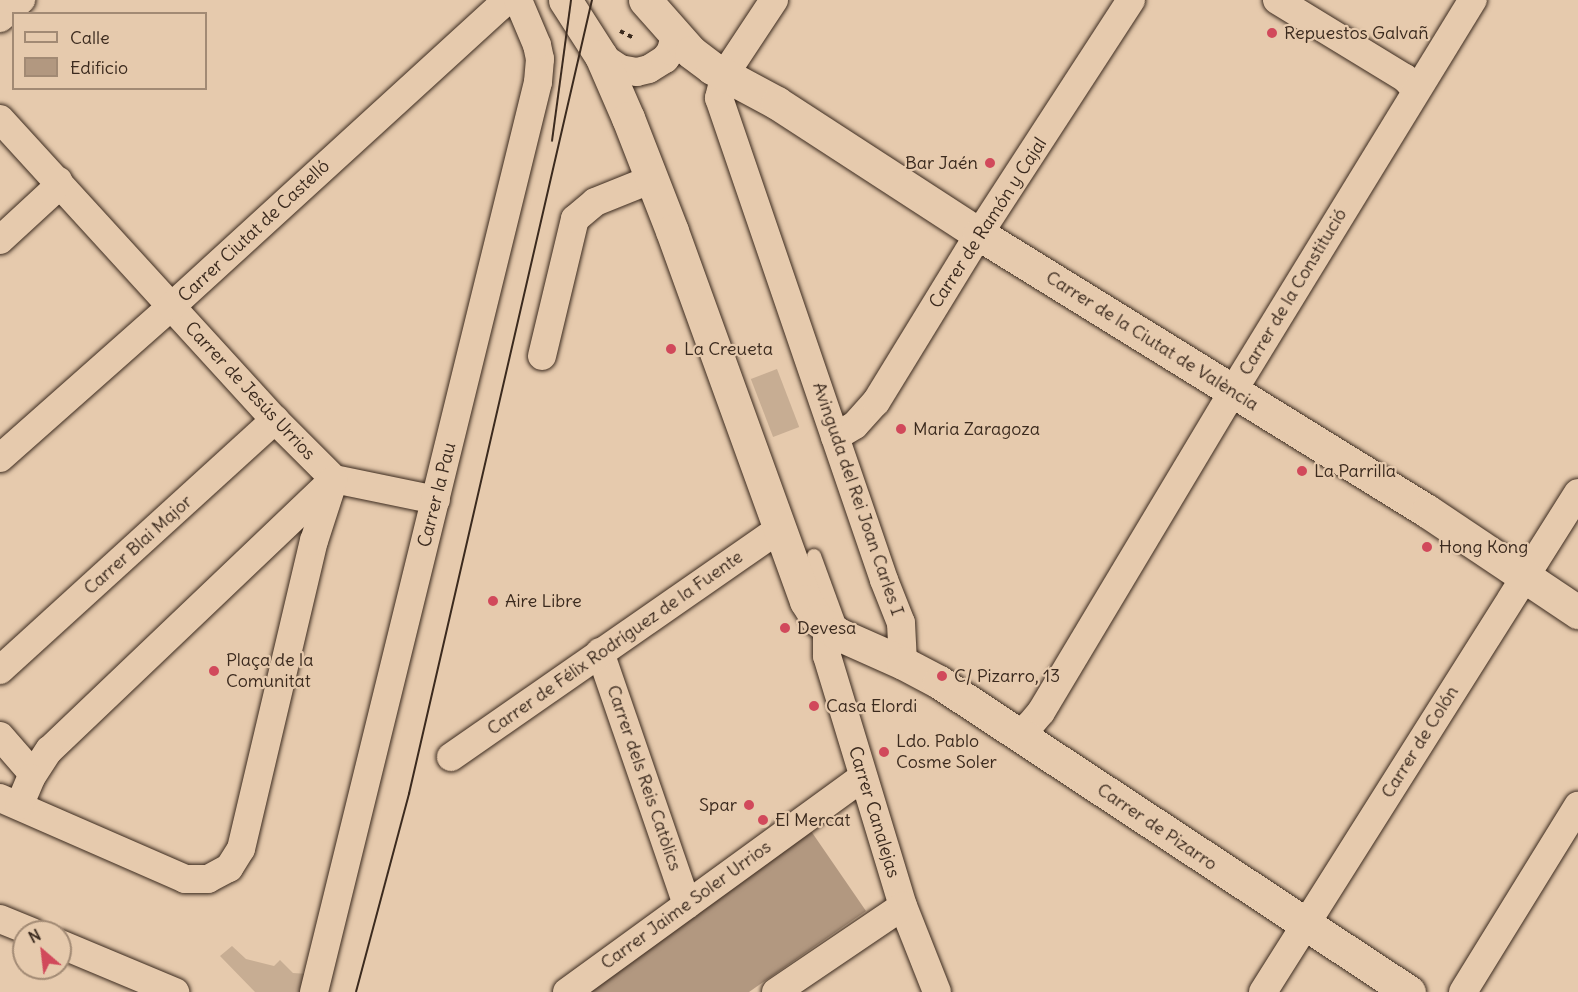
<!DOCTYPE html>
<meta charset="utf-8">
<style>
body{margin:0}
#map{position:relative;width:1578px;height:992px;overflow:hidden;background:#e6caad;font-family:Delius,sans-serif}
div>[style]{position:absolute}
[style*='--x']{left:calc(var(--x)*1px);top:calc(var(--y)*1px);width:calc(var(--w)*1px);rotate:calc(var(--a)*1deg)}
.green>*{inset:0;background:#c7ad93;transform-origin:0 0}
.building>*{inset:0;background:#b29880}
.path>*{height:4px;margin-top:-2px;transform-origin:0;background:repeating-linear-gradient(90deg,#3b2a1e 0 4.5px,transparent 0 9px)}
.roads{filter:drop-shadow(0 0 2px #3b2a1e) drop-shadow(0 0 2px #3b2a1e)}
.lane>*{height:14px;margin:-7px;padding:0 7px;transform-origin:7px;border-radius:7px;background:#e6caad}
.street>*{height:28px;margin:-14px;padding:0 14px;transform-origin:14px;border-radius:14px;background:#e6caad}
.secondary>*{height:33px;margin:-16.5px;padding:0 16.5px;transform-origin:16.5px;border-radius:16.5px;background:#e6caad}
.tram>*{height:1.5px;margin:-0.75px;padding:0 0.75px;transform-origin:0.75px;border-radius:0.75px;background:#3b2a1e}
.dots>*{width:16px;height:16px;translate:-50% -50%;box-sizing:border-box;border:3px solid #e6caad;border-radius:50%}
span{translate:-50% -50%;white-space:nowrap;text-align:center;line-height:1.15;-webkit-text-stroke:4.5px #e6caad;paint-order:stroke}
.poi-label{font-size:18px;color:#3b2a1e}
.left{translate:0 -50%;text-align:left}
.right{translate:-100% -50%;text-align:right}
.street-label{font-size:18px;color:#3b2a1e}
.legend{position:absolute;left:12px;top:12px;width:195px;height:78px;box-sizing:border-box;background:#e6caad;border:2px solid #a28a74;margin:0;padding:8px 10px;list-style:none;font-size:18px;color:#3b2a1e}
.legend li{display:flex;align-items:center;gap:12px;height:30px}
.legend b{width:30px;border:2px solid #a28a74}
.north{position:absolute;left:12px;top:920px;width:60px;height:60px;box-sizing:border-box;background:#e6caad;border:2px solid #a28a74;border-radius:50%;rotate:332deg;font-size:16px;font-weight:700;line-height:24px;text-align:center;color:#3b2a1e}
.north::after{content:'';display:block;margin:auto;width:21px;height:27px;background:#d1495b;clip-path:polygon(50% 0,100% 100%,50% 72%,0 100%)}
</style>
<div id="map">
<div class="green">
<i style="left:777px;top:369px;width:62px;height:28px;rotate:69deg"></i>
<i style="clip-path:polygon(232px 946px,246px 959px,274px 966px,280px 960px,293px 973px,308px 974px,303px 992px,255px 992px,220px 956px)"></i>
</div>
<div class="building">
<i style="clip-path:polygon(811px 831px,866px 911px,749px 992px,577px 992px)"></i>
</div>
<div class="path">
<i style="--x:620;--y:31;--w:16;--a:27"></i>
</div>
<div class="roads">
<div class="lane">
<i style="--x:814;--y:556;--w:76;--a:69.9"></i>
</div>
<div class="street">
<i style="--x:774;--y:0;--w:89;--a:123.5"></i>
<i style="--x:725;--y:74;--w:25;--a:104"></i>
<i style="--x:719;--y:98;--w:509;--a:71.1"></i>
<i style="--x:884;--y:580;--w:46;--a:68.4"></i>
<i style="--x:901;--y:623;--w:40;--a:87.1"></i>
<i style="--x:1277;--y:0;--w:150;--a:31.4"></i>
<i style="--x:1405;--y:78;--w:16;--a:47"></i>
<i style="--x:0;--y:18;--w:28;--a:-41"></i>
<i style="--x:601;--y:56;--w:23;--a:34"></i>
<i style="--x:620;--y:69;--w:17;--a:10"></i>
<i style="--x:637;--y:72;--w:12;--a:-14"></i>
<i style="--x:649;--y:69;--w:19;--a:-32"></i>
<i style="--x:665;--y:59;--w:10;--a:-53"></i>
<i style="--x:671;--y:51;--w:16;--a:-76"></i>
<i style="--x:0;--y:119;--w:408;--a:47.6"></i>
<i style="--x:275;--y:420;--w:83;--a:45"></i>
<i style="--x:334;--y:479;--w:104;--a:11.6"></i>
<i style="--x:0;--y:240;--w:71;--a:-42.7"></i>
<i style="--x:52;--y:192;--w:13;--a:-61"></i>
<i style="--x:542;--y:356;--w:141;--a:-76.5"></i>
<i style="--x:575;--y:219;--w:26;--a:-40"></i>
<i style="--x:595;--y:202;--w:61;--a:-22"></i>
<i style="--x:835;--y:437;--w:23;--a:-31"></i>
<i style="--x:855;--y:425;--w:31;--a:-48"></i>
<i style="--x:876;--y:402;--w:197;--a:-58.5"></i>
<i style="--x:979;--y:234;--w:279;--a:-57"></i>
<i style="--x:0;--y:458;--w:230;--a:-41.5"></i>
<i style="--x:172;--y:306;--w:443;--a:-42.4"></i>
<i style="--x:499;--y:7;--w:9;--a:-54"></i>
<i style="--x:827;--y:628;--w:28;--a:90"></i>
<i style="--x:827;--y:656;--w:261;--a:73.1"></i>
<i style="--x:903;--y:906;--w:92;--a:68.4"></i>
<i style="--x:600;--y:652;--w:267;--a:71"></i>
<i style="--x:0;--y:670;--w:372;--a:-42.3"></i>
<i style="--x:1018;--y:734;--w:15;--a:-37"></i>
<i style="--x:1030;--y:725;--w:17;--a:-50"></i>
<i style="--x:1041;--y:712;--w:374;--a:-59.1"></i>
<i style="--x:1233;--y:391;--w:459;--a:-58.5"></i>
<i style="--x:0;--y:736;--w:50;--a:49"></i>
<i style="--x:451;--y:757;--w:401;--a:-34.8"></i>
<i style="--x:0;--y:798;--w:202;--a:23.6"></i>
<i style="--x:185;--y:879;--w:23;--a:0"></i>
<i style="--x:208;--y:879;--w:24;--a:-28"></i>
<i style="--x:229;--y:868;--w:22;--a:-58"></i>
<i style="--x:241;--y:849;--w:317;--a:-76.7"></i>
<i style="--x:314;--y:541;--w:65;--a:-72.1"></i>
<i style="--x:334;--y:479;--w:393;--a:136.4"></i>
<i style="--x:49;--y:750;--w:33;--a:123"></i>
<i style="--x:31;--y:778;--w:30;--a:113"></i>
<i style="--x:0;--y:919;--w:35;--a:22"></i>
<i style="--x:60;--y:944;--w:125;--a:22.7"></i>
<i style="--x:314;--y:992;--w:937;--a:-76.17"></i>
<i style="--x:538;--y:82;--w:23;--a:-85"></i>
<i style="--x:540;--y:59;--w:14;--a:-102"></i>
<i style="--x:537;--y:45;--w:49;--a:-112.9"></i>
<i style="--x:567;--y:992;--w:366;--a:-36"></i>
<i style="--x:776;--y:992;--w:153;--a:-34.1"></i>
<i style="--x:1263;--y:992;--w:590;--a:-57.74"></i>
<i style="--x:1463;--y:992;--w:219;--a:-58.3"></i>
</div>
<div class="secondary">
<i style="--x:565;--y:0;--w:67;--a:57.3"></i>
<i style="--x:601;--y:56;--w:68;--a:66.5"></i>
<i style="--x:628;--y:118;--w:121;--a:68.7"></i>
<i style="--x:672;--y:231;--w:394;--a:70.1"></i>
<i style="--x:806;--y:601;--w:22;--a:58"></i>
<i style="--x:818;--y:620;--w:24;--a:35"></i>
<i style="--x:838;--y:634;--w:71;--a:24"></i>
<i style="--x:903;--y:663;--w:41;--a:27.8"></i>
<i style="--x:939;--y:682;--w:563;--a:33.41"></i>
<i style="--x:645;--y:0;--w:69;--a:48.5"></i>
<i style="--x:691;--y:52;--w:26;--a:37"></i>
<i style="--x:712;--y:68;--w:74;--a:28.3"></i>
<i style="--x:777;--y:103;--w:241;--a:33"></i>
<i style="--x:979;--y:234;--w:527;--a:31.73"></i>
<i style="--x:1427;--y:511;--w:182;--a:33.8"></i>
</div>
</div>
<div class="tram">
<i style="--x:552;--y:141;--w:142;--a:-82.3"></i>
<i style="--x:356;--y:992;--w:205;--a:-75"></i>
<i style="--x:409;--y:794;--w:815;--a:-77.02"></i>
</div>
<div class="dots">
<i style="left:1272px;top:33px;background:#d1495b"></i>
<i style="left:990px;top:163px;background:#d1495b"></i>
<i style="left:671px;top:349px;background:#d1495b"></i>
<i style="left:901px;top:429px;background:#d1495b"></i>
<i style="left:1302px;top:471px;background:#d1495b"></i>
<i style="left:1427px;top:547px;background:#d1495b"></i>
<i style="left:493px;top:601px;background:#d1495b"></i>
<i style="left:785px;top:628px;background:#d1495b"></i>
<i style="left:214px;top:671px;background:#d1495b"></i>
<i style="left:942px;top:676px;background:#d1495b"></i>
<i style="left:814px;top:706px;background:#d1495b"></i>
<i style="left:884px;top:752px;background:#d1495b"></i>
<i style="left:749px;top:805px;background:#d1495b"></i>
<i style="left:763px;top:820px;background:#d1495b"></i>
</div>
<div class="poi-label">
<span class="left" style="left:1284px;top:33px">Repuestos Galvañ</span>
<span class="right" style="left:978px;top:163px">Bar Jaén</span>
<span class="left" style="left:684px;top:349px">La Creueta</span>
<span class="left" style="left:913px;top:429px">Maria Zaragoza</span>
<span class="left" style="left:1314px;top:471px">La Parrilla</span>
<span class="left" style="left:1439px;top:547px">Hong Kong</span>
<span class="left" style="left:505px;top:601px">Aire Libre</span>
<span class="left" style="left:797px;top:628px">Devesa</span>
<span class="left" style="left:226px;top:671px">Plaça de la<br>Comunitat</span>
<span class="left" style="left:954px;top:676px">C/ Pizarro, 13</span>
<span class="left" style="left:826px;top:706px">Casa Elordi</span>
<span class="left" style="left:896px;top:752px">Ldo. Pablo<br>Cosme Soler</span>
<span class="right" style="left:737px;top:805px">Spar</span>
<span class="left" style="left:775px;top:820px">El Mercat</span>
</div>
<div class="street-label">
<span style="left:988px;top:223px;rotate:-57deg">Carrer de Ramón y Cajal</span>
<span style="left:254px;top:231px;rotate:-43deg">Carrer Ciutat de Castelló</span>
<span style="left:1293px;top:292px;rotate:-59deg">Carrer de la Constitució</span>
<span style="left:1152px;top:341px;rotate:32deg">Carrer de la Ciutat de València</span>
<span style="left:250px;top:391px;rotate:47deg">Carrer de Jesús Urrios</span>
<span style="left:437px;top:495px;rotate:-76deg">Carrer la Pau</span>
<span style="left:858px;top:499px;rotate:71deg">Avinguda del Rei Joan Carles I</span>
<span style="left:138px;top:545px;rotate:-42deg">Carrer Blai Major</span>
<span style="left:615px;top:643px;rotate:-35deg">Carrer de Félix Rodríguez de la Fuente</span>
<span style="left:1420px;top:742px;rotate:-58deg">Carrer de Colón</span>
<span style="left:644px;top:778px;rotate:71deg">Carrer dels Reis Catòlics</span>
<span style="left:874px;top:812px;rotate:73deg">Carrer Canalejas</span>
<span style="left:1157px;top:827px;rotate:34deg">Carrer de Pizarro</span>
<span style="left:686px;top:905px;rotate:-36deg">Carrer Jaime Soler Urrios</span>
</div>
<ul class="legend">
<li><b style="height:8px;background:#e6caad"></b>Calle</li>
<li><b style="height:16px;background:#b29880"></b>Edificio</li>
</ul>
<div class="north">N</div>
</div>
